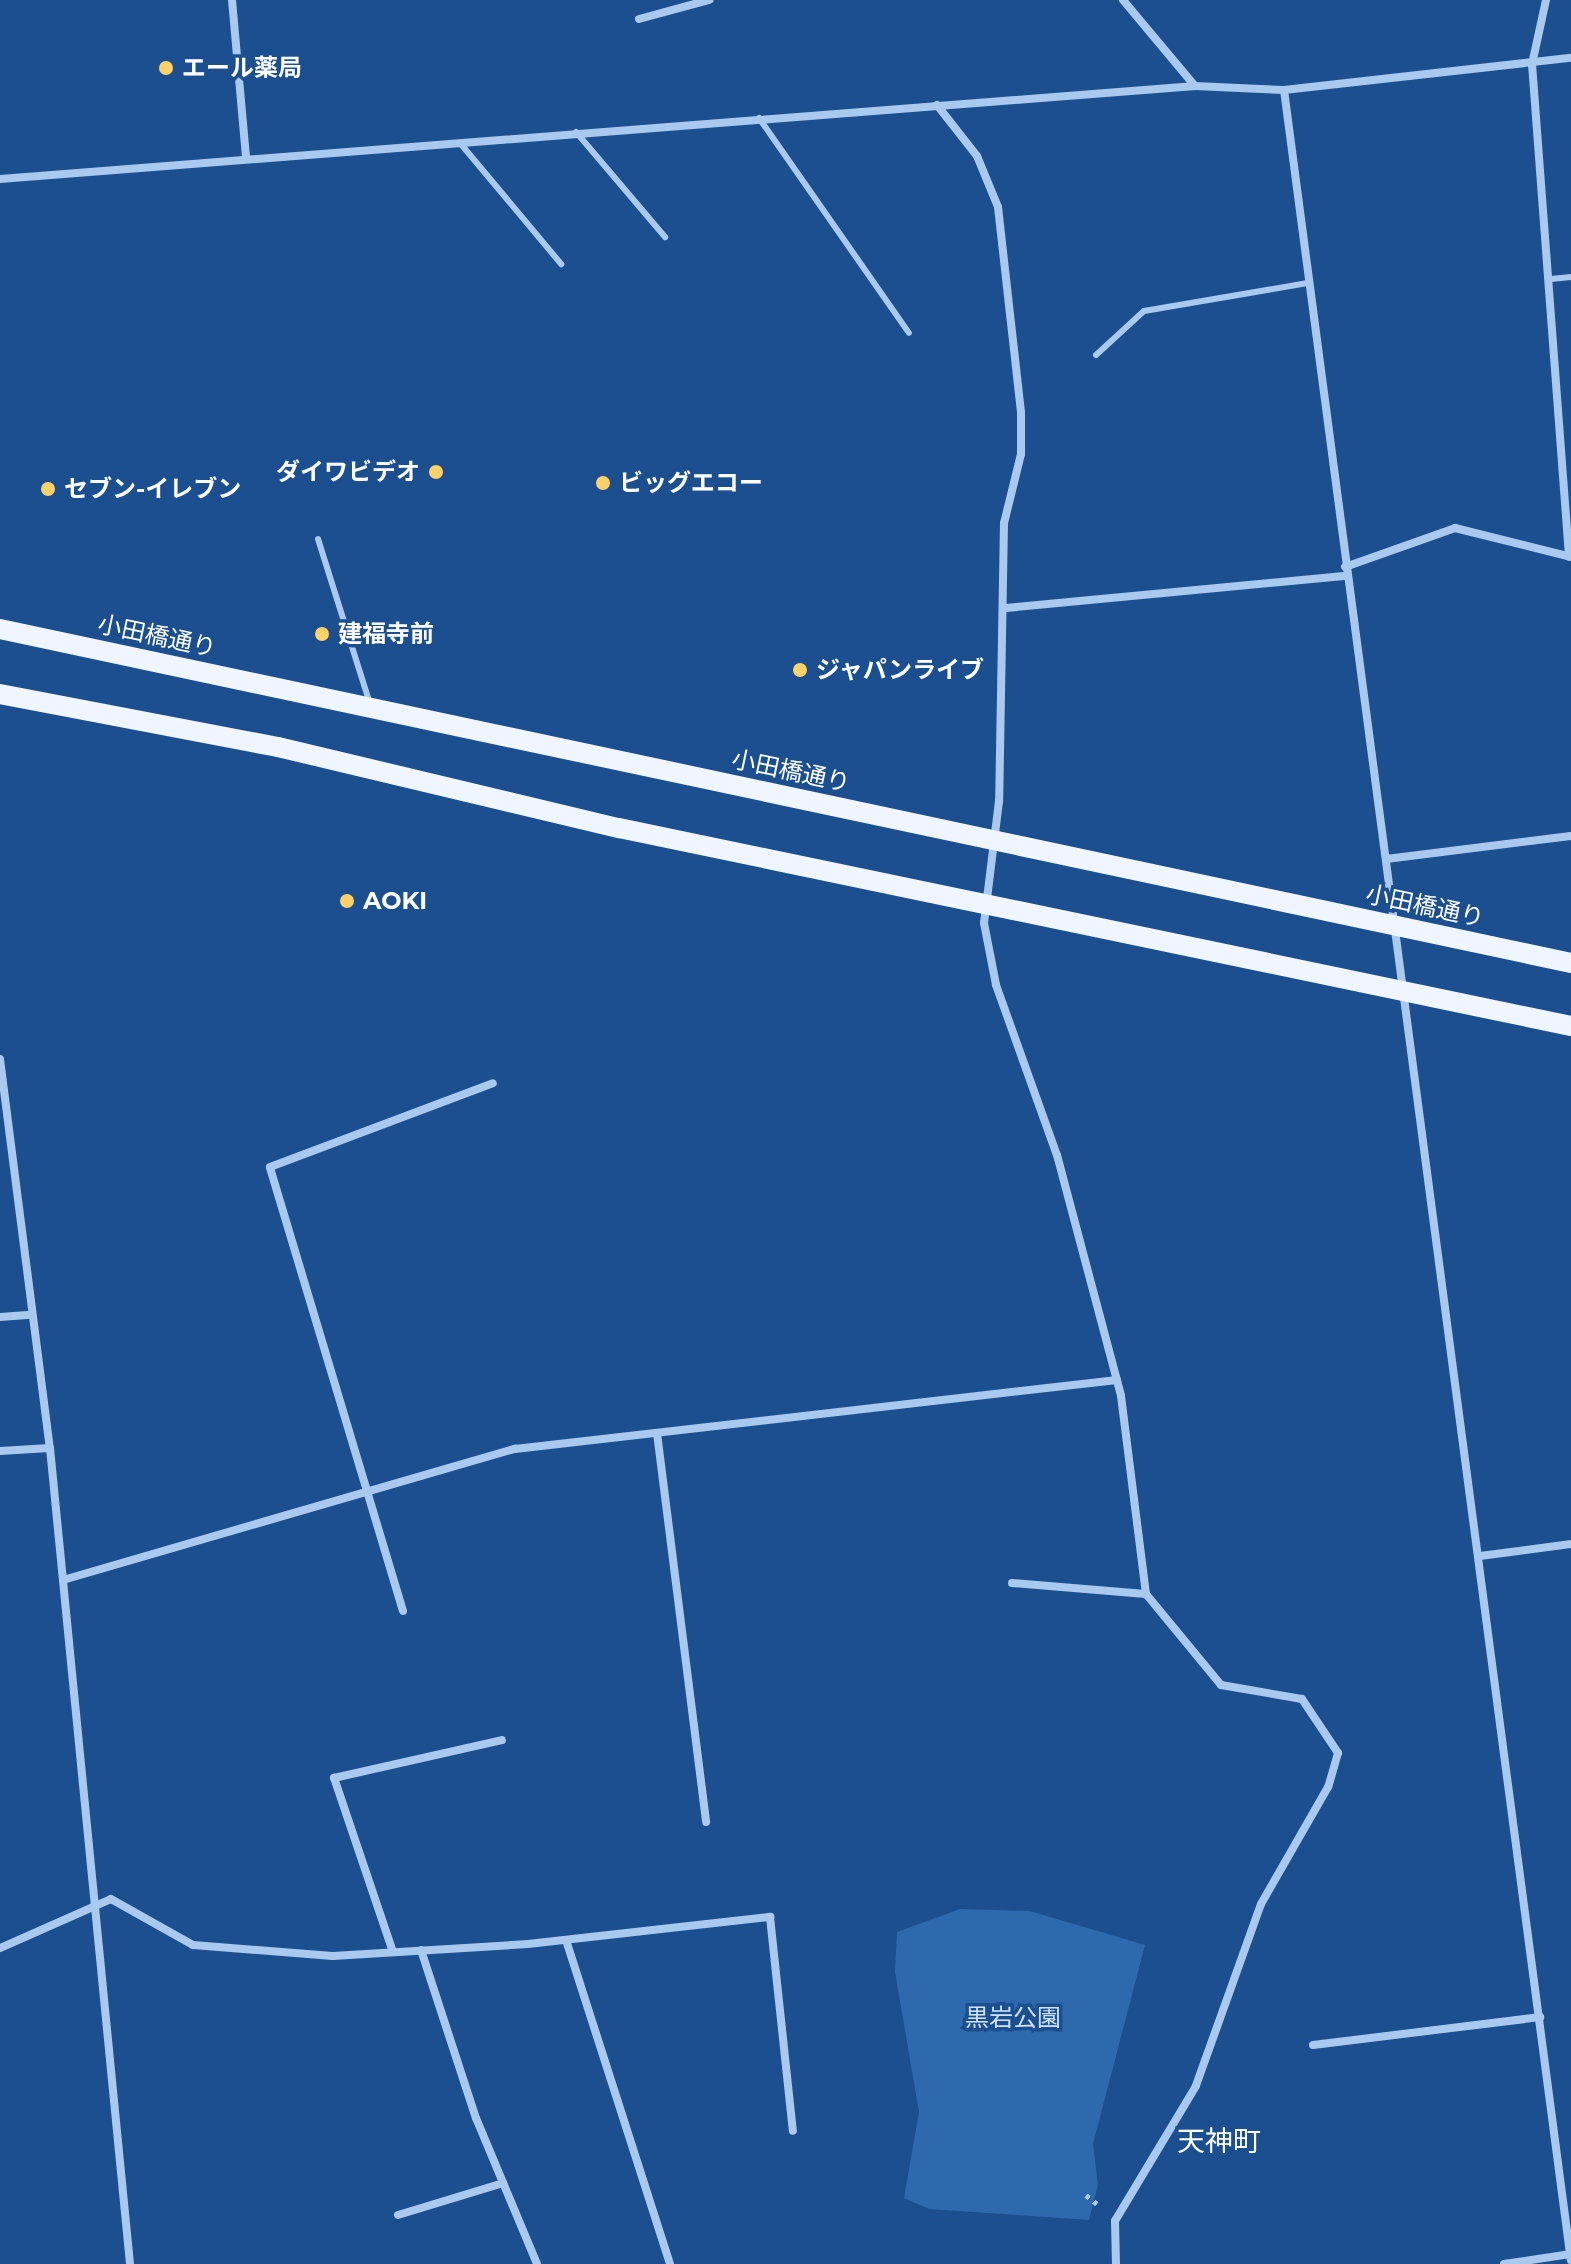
<!DOCTYPE html>
<meta charset="utf-8">
<style>
body{margin:0}
#map{position:relative;width:1571px;height:2264px;overflow:hidden;background:#1b4f8f;font-family:Montserrat,"Noto Sans JP",sans-serif}
div>[style]{position:absolute}
[style*='--x']{left:calc(var(--x)*1px);top:calc(var(--y)*1px);width:calc(var(--w)*1px);rotate:calc(var(--a)*1deg)}
.green>*{inset:0;background:#2e69ad}
.path>*{height:5px;margin-top:-2.5px;transform-origin:0;background:repeating-linear-gradient(90deg,#a9c9ee 0 4px,transparent 0 10px)}
.service>*{height:6px;margin:-3px;padding:0 3px;transform-origin:3px;border-radius:3px;background:#a9c9ee}
.minor>*{height:8px;margin:-4px;padding:0 4px;transform-origin:4px;border-radius:4px;background:#a9c9ee}
.primary>*{height:20px;margin:-10px;padding:0 10px;transform-origin:10px;border-radius:10px;background:#f0f6ff}
.dots>*{width:22px;height:22px;translate:-50% -50%;box-sizing:border-box;border:4px solid #1b4f8f;border-radius:50%}
span{translate:-50% -50%;white-space:nowrap;text-align:center;line-height:1.15;-webkit-text-stroke:7px #1b4f8f;paint-order:stroke}
.poi-label{font-size:24px;color:#fff;font-weight:700}
.left{translate:0 -50%;text-align:left}
.right{translate:-100% -50%;text-align:right}
.street-label{font-size:24px;color:#fff}
.park-label{font-size:24px;color:#cfe3fa}
.quarter-label{font-size:28px;color:#fff}
</style>
<div id="map">
<div class="green">
<i style="clip-path:polygon(960px 1909px,1030px 1911px,1145px 1945px,1093px 2144px,1098px 2185px,1089px 2220px,929px 2209px,904px 2198px,919px 2112px,895px 1972px,897px 1932px)"></i>
</div>
<div class="path">
<i style="--x:1086;--y:2195;--w:14;--a:39"></i>
</div>
<div class="service">
<i style="--x:759;--y:118;--w:262;--a:55.1"></i>
<i style="--x:576;--y:132;--w:138;--a:49.7"></i>
<i style="--x:460;--y:143;--w:158;--a:50.1"></i>
<i style="--x:1551;--y:279;--w:20;--a:-6"></i>
<i style="--x:1096;--y:355;--w:65;--a:-42.5"></i>
<i style="--x:1144;--y:311;--w:166;--a:-9.7"></i>
<i style="--x:318;--y:539;--w:170;--a:72.5"></i>
</div>
<div class="minor">
<i style="--x:232;--y:0;--w:157;--a:84.9"></i>
<i style="--x:1123;--y:0;--w:112;--a:50.1"></i>
<i style="--x:1546;--y:0;--w:66;--a:102.3"></i>
<i style="--x:1532;--y:64;--w:494;--a:85.7"></i>
<i style="--x:639;--y:19;--w:73;--a:-15.2"></i>
<i style="--x:1284;--y:90;--w:2189;--a:82.47"></i>
<i style="--x:937;--y:105;--w:65;--a:51.9"></i>
<i style="--x:977;--y:156;--w:55;--a:67.6"></i>
<i style="--x:998;--y:207;--w:207;--a:83.6"></i>
<i style="--x:1021;--y:413;--w:41;--a:90"></i>
<i style="--x:1021;--y:454;--w:71;--a:103.8"></i>
<i style="--x:1004;--y:523;--w:278;--a:91"></i>
<i style="--x:999;--y:801;--w:123;--a:97"></i>
<i style="--x:984;--y:923;--w:63;--a:79"></i>
<i style="--x:996;--y:985;--w:181;--a:70.3"></i>
<i style="--x:1057;--y:1155;--w:249;--a:75.1"></i>
<i style="--x:1121;--y:1396;--w:200;--a:82.8"></i>
<i style="--x:1146;--y:1594;--w:118;--a:50.5"></i>
<i style="--x:1221;--y:1685;--w:82;--a:9.8"></i>
<i style="--x:1302;--y:1699;--w:65;--a:56.3"></i>
<i style="--x:1338;--y:1753;--w:35;--a:106"></i>
<i style="--x:1328;--y:1787;--w:135;--a:119.8"></i>
<i style="--x:1261;--y:1904;--w:193;--a:109.7"></i>
<i style="--x:1196;--y:2086;--w:157;--a:121"></i>
<i style="--x:1115;--y:2221;--w:43;--a:88.7"></i>
<i style="--x:0;--y:179;--w:1199;--a:-4.45"></i>
<i style="--x:1195;--y:86;--w:89;--a:2.6"></i>
<i style="--x:1284;--y:90;--w:289;--a:-6.4"></i>
<i style="--x:1345;--y:567;--w:117;--a:-19.5"></i>
<i style="--x:1455;--y:528;--w:120;--a:14"></i>
<i style="--x:1006;--y:608;--w:342;--a:-5.4"></i>
<i style="--x:1386;--y:859;--w:186;--a:-7.1"></i>
<i style="--x:0;--y:1059;--w:392;--a:82.7"></i>
<i style="--x:50;--y:1448;--w:820;--a:84.4"></i>
<i style="--x:0;--y:1317;--w:31;--a:-4"></i>
<i style="--x:657;--y:1433;--w:392;--a:82.8"></i>
<i style="--x:0;--y:1451;--w:50;--a:-3.4"></i>
<i style="--x:1480;--y:1556;--w:92;--a:-7.5"></i>
<i style="--x:63;--y:1580;--w:471;--a:-16.2"></i>
<i style="--x:515;--y:1449;--w:606;--a:-6.54"></i>
<i style="--x:1012;--y:1583;--w:134;--a:4.7"></i>
<i style="--x:403;--y:1611;--w:463;--a:-106.7"></i>
<i style="--x:270;--y:1167;--w:238;--a:-20.6"></i>
<i style="--x:566;--y:1940;--w:340;--a:72.2"></i>
<i style="--x:0;--y:1948;--w:121;--a:-23.8"></i>
<i style="--x:111;--y:1899;--w:94;--a:29.3"></i>
<i style="--x:193;--y:1945;--w:140;--a:4.5"></i>
<i style="--x:333;--y:1956;--w:195;--a:-3.5"></i>
<i style="--x:528;--y:1944;--w:244;--a:-6.4"></i>
<i style="--x:770;--y:1917;--w:215;--a:83.9"></i>
<i style="--x:421;--y:1950;--w:177;--a:71.9"></i>
<i style="--x:476;--y:2118;--w:158;--a:67.3"></i>
<i style="--x:393;--y:1952;--w:184;--a:-108.7"></i>
<i style="--x:334;--y:1778;--w:172;--a:-12.7"></i>
<i style="--x:1313;--y:2045;--w:229;--a:-7"></i>
<i style="--x:398;--y:2215;--w:110;--a:-16.9"></i>
<i style="--x:1504;--y:2264;--w:68;--a:-8.5"></i>
</div>
<div class="primary">
<i style="--x:0;--y:629;--w:1606;--a:12"></i>
<i style="--x:0;--y:694;--w:283;--a:10.8"></i>
<i style="--x:278;--y:747;--w:350;--a:13.4"></i>
<i style="--x:619;--y:828;--w:972;--a:11.75"></i>
</div>
<div class="dots">
<i style="left:166px;top:68px;background:#ffd166"></i>
<i style="left:436px;top:472px;background:#ffd166"></i>
<i style="left:603px;top:483px;background:#ffd166"></i>
<i style="left:48px;top:489px;background:#ffd166"></i>
<i style="left:322px;top:634px;background:#ffd166"></i>
<i style="left:800px;top:670px;background:#ffd166"></i>
<i style="left:347px;top:901px;background:#ffd166"></i>
</div>
<div class="poi-label">
<span class="left" style="left:182px;top:68px">エール薬局</span>
<span class="right" style="left:420px;top:472px">ダイワビデオ</span>
<span class="left" style="left:619px;top:483px">ビッグエコー</span>
<span class="left" style="left:64px;top:489px">セブン-イレブン</span>
<span class="left" style="left:338px;top:634px">建福寺前</span>
<span class="left" style="left:816px;top:670px">ジャパンライブ</span>
<span class="left" style="left:363px;top:901px">AOKI</span>
</div>
<div class="street-label">
<span style="left:157px;top:636px;rotate:12deg">小田橋通り</span>
<span style="left:791px;top:771px;rotate:12deg">小田橋通り</span>
<span style="left:1425px;top:906px;rotate:12deg">小田橋通り</span>
</div>
<div class="park-label">
<span style="left:1013px;top:2018px">黒岩公園</span>
</div>
<div class="quarter-label">
<span style="left:1219px;top:2141px">天神町</span>
</div>
</div>
